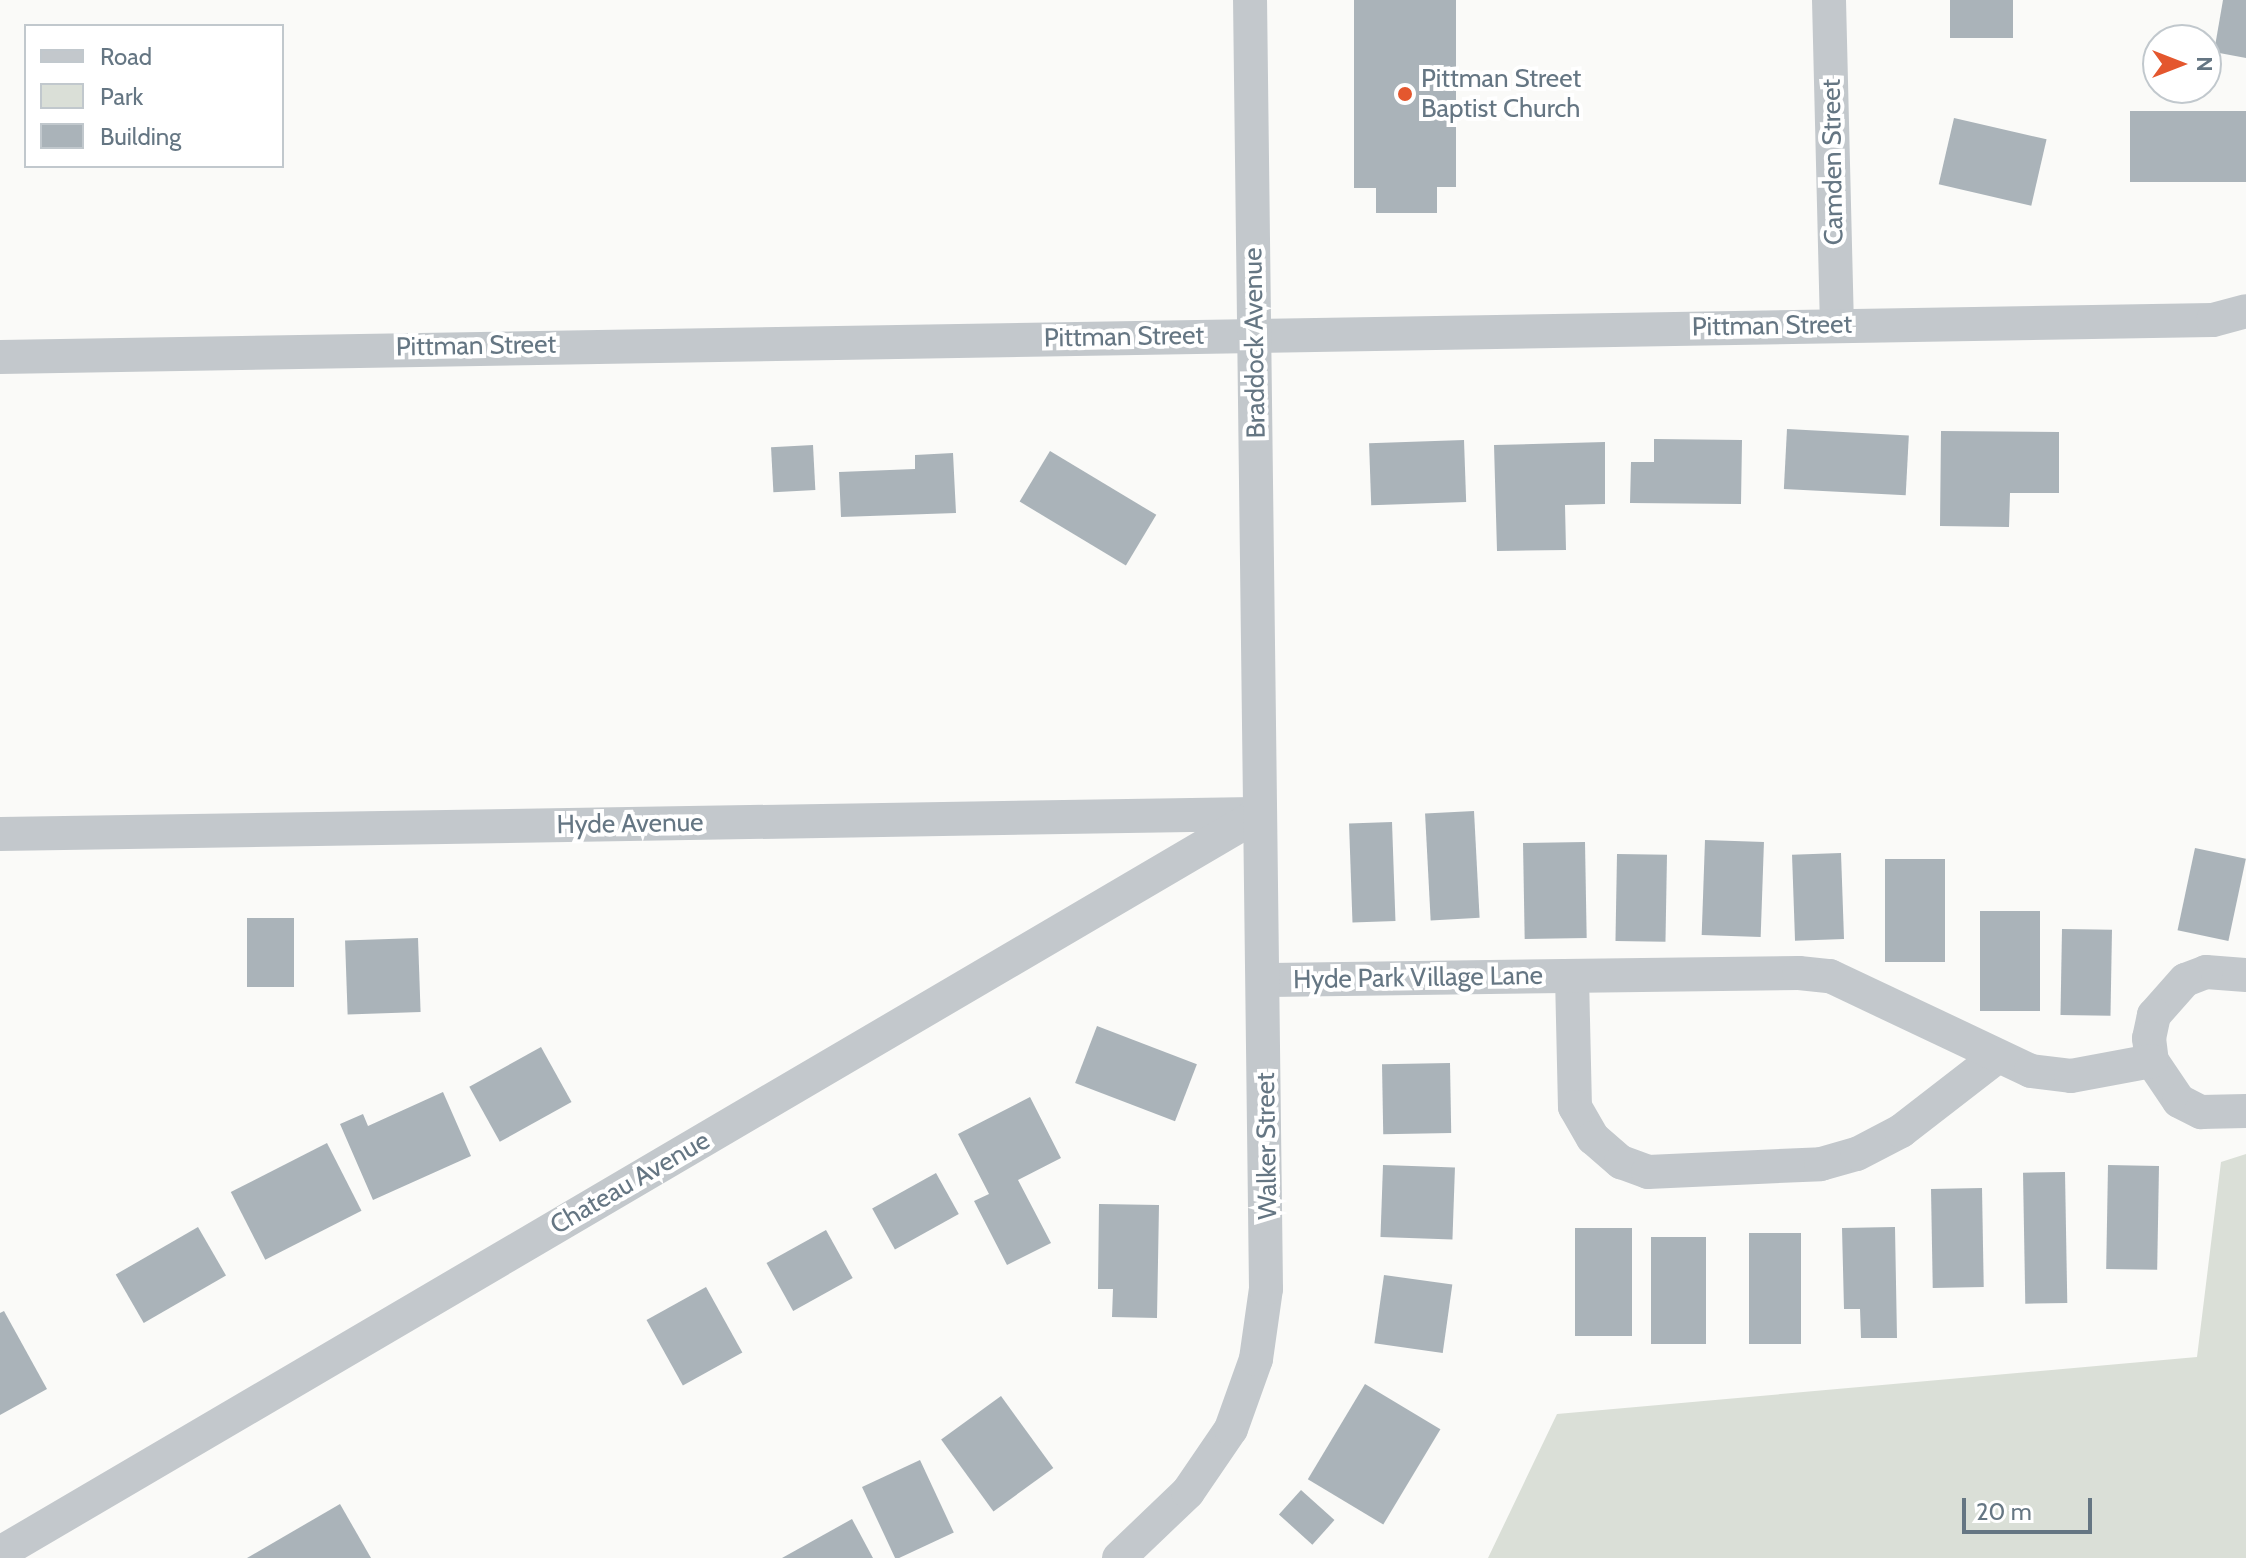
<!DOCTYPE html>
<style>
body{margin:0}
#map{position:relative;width:2246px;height:1558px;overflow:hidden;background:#fafaf8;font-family:Cabin,sans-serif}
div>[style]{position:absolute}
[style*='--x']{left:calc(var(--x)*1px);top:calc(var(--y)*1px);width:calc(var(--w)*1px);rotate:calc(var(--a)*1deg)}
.green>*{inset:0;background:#dadfd7}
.building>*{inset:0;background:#aab3b9;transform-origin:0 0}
.street>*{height:34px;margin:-17px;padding:0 17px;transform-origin:17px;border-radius:17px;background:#c3c8cc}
.dots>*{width:22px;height:22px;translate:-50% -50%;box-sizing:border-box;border:4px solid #fff;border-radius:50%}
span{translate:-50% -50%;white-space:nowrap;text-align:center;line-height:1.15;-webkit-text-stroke:8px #fff;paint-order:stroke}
.poi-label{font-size:26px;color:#657683}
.left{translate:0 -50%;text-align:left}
.street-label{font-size:26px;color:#657683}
.legend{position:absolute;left:24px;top:24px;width:260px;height:144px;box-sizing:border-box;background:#fff;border:2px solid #c1c8cd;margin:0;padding:10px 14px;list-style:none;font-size:24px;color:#657683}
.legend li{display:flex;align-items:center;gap:16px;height:40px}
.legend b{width:40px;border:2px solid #c1c8cd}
.north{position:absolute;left:2142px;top:24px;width:80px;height:80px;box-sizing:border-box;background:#fff;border:2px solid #c1c8cd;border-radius:50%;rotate:90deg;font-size:22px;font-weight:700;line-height:32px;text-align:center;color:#657683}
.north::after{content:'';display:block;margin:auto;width:28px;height:36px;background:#e4572e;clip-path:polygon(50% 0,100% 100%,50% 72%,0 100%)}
.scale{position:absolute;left:1962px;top:1498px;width:130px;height:36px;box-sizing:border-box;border:4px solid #657683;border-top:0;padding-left:10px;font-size:24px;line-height:28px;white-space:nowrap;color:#657683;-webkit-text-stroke:6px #fff;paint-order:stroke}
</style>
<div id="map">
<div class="green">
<i style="clip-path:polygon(2246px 1154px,2246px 1558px,1488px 1558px,1557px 1414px,2197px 1357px,2221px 1162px)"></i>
</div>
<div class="building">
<i style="clip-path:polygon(1354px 0,1456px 0,1456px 187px,1437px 187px,1437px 213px,1376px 213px,1376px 188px,1354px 188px)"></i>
<i style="left:1950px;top:0;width:63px;height:38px"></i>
<i style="clip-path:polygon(2223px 0,2246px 0,2246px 58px,2214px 52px)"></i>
<i style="left:2246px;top:111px;width:71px;height:116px;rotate:90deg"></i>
<i style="left:1954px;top:118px;width:95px;height:68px;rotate:13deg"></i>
<i style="left:1787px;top:429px;width:122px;height:60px;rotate:3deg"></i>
<i style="clip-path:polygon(1941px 431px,2059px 432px,2059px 493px,2010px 493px,2009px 527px,1940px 526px)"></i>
<i style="clip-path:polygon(1654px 439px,1742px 440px,1741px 504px,1630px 503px,1631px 462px,1654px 462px)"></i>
<i style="left:1464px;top:440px;width:62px;height:95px;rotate:88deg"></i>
<i style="clip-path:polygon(1605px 442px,1605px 504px,1565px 505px,1566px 550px,1497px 551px,1494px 445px)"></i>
<i style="left:813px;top:445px;width:45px;height:42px;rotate:87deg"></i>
<i style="left:1050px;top:451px;width:124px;height:59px;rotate:31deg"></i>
<i style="clip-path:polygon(953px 453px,956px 513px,841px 517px,839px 472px,915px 469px,915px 455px)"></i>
<i style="left:1474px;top:811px;width:107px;height:49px;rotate:87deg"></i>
<i style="left:1392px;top:822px;width:99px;height:43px;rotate:88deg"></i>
<i style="left:1705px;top:840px;width:59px;height:95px;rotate:2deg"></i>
<i style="left:1585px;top:842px;width:96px;height:62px;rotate:89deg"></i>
<i style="left:2195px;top:848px;width:52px;height:84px;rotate:12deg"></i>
<i style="left:1841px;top:853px;width:86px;height:49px;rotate:88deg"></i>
<i style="left:1617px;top:854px;width:50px;height:87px;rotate:1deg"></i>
<i style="left:1885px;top:859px;width:60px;height:103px"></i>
<i style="left:1980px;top:911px;width:60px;height:100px"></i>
<i style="left:247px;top:918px;width:47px;height:69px"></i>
<i style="left:2062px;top:929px;width:50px;height:86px;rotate:1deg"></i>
<i style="left:418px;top:938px;width:74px;height:73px;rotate:88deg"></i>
<i style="left:1097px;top:1026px;width:107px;height:61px;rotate:21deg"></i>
<i style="left:541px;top:1047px;width:63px;height:82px;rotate:61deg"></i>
<i style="left:1450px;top:1063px;width:70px;height:68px;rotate:89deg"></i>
<i style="clip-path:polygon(443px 1092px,471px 1156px,373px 1200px,340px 1124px,363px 1114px,368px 1126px)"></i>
<i style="clip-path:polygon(1030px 1097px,1061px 1158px,1018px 1180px,1051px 1243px,1007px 1265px,974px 1201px,989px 1194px,958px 1134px)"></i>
<i style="left:327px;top:1143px;width:76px;height:108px;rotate:63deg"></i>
<i style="left:1383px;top:1165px;width:72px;height:72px;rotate:2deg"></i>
<i style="left:2108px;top:1165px;width:51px;height:104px;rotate:1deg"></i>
<i style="left:2065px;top:1172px;width:131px;height:42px;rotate:89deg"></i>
<i style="left:936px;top:1173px;width:47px;height:73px;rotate:61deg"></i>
<i style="left:1982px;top:1188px;width:99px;height:51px;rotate:89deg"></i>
<i style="clip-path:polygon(1099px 1204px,1159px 1205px,1157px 1318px,1112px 1317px,1113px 1289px,1098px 1289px)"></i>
<i style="left:198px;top:1227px;width:56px;height:95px;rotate:60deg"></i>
<i style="clip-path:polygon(1895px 1227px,1897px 1338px,1861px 1338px,1860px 1309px,1844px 1309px,1842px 1228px)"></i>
<i style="left:1575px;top:1228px;width:57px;height:108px"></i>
<i style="left:826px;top:1230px;width:55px;height:68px;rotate:61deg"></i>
<i style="left:1749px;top:1233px;width:52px;height:111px"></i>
<i style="left:1651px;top:1237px;width:55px;height:107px"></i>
<i style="left:1384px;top:1275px;width:69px;height:69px;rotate:8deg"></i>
<i style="left:706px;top:1287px;width:75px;height:68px;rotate:61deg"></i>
<i style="clip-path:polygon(4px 1311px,47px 1389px,0 1415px,0 1313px)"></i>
<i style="left:1365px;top:1384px;width:88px;height:111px;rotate:31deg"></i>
<i style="left:1001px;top:1396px;width:89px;height:74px;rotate:54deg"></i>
<i style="left:920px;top:1460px;width:80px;height:64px;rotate:65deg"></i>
<i style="left:1301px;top:1490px;width:45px;height:33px;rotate:42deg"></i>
<i style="clip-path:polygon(340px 1504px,371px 1558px,247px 1558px)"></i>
<i style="clip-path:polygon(852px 1519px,873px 1558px,782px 1558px)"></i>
</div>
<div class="street">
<i style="--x:1829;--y:0;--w:325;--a:88.6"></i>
<i style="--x:0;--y:357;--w:2213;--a:-0.96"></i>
<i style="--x:2213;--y:320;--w:34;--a:-15"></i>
<i style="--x:0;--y:834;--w:1255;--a:-0.91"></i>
<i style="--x:2246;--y:975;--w:40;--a:-175.7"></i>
<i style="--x:2206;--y:972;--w:22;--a:159"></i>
<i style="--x:2185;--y:980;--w:47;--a:131.5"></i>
<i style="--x:2154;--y:1015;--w:24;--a:102"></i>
<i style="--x:2149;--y:1038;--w:23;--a:83"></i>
<i style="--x:2152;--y:1061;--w:48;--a:56"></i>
<i style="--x:2179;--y:1101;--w:25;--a:27"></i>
<i style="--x:2201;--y:1112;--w:45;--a:-1.3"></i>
<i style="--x:1572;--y:976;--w:131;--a:88.7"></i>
<i style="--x:1575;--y:1107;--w:36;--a:60"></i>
<i style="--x:1593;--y:1138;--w:37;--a:41"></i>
<i style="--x:1621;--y:1162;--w:29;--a:20"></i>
<i style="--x:1648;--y:1172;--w:173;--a:-2.6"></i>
<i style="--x:1821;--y:1164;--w:37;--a:-16"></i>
<i style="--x:1857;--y:1154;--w:50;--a:-27.6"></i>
<i style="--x:1901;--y:1131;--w:116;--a:-37.7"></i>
<i style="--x:1264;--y:980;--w:535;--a:-0.75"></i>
<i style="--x:1799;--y:973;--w:31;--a:6"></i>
<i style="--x:1830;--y:976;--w:222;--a:25.3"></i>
<i style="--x:2031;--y:1071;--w:40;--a:7.1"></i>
<i style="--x:2071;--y:1076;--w:82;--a:-10.5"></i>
<i style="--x:0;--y:1553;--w:1460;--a:-30.41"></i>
<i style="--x:1119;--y:1558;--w:95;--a:-43.7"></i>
<i style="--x:1188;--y:1492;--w:76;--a:-55.7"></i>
<i style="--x:1231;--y:1429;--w:74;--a:-70.3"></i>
<i style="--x:1256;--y:1359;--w:71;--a:-81.9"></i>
<i style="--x:1266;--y:1289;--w:1289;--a:-90.71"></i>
</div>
<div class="dots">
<i style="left:1405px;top:94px;background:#e4572e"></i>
</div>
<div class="poi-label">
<span class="left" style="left:1421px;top:94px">Pittman Street<br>Baptist Church</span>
</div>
<div class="street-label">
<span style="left:1833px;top:162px;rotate:-91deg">Camden Street</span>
<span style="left:1772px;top:326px;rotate:-1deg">Pittman Street</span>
<span style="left:1124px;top:337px;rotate:-1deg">Pittman Street</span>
<span style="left:1255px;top:343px;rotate:-91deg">Braddock Avenue</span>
<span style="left:476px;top:346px;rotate:-1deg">Pittman Street</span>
<span style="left:630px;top:824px;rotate:-1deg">Hyde Avenue</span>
<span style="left:1418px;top:978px;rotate:-1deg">Hyde Park Village Lane</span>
<span style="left:1267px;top:1146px;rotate:-91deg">Walker Street</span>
<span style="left:630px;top:1183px;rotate:-30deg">Chateau Avenue</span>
</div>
<ul class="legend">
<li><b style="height:10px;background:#c3c8cc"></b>Road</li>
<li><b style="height:22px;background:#dadfd7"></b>Park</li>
<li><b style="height:22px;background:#aab3b9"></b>Building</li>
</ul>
<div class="north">N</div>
<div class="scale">20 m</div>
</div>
